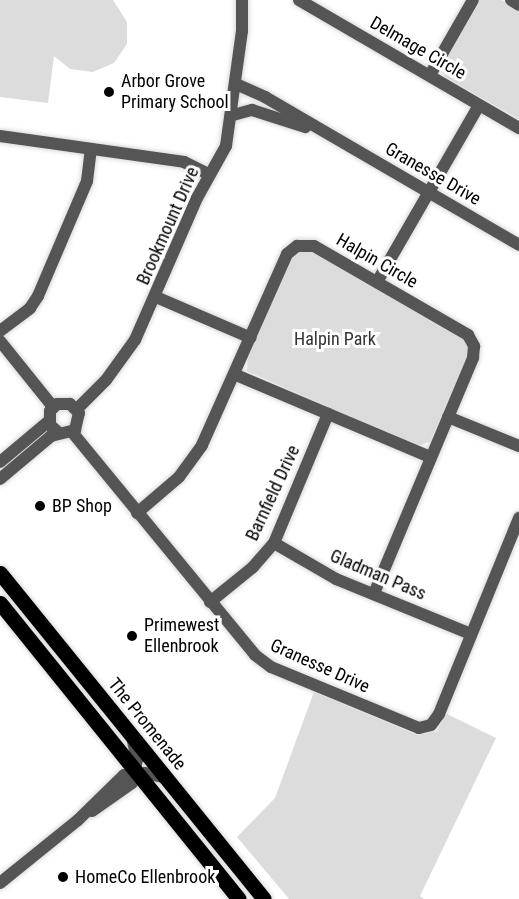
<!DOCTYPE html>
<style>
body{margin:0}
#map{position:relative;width:519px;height:899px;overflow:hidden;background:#fff;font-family:"Roboto Condensed",sans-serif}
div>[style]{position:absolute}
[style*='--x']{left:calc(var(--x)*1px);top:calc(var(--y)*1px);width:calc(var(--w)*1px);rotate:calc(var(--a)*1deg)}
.green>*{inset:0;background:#dcdcdc}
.roads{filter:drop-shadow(0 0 2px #dbdbdb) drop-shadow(0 0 2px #dbdbdb)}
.minor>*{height:12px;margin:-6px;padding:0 6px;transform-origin:6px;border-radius:6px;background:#555}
.major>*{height:15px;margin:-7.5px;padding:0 7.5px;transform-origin:7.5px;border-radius:7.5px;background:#000}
.dots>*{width:16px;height:16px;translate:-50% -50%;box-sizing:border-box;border:3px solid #fff;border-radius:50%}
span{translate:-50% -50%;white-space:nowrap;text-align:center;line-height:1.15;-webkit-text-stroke:6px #fff;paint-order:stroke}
.street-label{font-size:18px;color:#000}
.poi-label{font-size:18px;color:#000}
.left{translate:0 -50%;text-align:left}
.park-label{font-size:18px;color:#333}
</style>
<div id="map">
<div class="green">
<i style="clip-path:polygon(0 0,113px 0,127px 22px,127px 44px,114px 63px,93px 72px,70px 69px,54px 56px,48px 103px,0 97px)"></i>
<i style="clip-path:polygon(477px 0,501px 0,519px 9px,519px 119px,445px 77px,442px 71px,441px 63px)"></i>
<i style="clip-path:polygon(309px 250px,468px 341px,469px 354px,430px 442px,416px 446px,247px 371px,248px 357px,288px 258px,295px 252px)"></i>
<i style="clip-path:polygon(314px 692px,417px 735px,437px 731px,445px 713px,496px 738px,420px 896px,424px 899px,289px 899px,237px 837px,275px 798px)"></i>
</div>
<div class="roads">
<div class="minor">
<i style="--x:299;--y:0;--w:255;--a:30.2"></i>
<i style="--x:511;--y:0;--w:9;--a:32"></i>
<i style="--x:430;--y:75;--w:86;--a:-60.2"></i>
<i style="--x:236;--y:84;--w:32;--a:24"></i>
<i style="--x:265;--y:97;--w:294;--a:30.2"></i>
<i style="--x:233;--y:115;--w:20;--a:-15"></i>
<i style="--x:252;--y:110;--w:56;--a:17.8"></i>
<i style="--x:0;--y:136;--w:186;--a:8"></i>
<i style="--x:184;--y:162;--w:28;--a:26"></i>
<i style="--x:377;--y:282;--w:204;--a:-60"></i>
<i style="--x:156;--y:297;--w:103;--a:23.3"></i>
<i style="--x:0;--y:331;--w:38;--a:-37"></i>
<i style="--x:30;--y:308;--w:14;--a:-56"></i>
<i style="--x:38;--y:296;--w:125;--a:-66.9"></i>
<i style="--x:87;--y:181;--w:32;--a:-83"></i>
<i style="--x:0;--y:341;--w:85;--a:51.2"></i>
<i style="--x:236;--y:375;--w:211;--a:22.9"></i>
<i style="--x:77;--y:409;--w:41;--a:-45"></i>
<i style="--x:106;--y:380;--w:49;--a:-54.1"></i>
<i style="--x:135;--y:340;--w:155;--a:-66.4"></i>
<i style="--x:197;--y:198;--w:60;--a:-60.9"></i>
<i style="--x:226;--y:146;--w:116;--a:-82.1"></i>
<i style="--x:242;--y:31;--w:31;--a:-90"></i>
<i style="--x:448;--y:417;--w:77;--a:22.2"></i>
<i style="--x:72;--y:432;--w:288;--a:50.6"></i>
<i style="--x:255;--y:655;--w:20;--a:37"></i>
<i style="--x:271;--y:667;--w:160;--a:22.4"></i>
<i style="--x:419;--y:728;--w:12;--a:-14"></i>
<i style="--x:431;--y:725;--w:14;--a:-54"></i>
<i style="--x:439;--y:714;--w:212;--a:-67.8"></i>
<i style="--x:0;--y:462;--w:64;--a:-39.9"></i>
<i style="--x:0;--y:479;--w:67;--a:-40.1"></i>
<i style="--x:51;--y:436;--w:25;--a:-14"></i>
<i style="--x:75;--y:430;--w:17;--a:-77"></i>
<i style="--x:79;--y:413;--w:13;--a:-135"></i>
<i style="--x:70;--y:404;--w:13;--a:180"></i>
<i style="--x:57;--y:404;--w:10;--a:135"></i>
<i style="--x:50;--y:411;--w:14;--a:90"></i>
<i style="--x:50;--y:425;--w:12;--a:42"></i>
<i style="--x:137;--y:513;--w:55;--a:-40.6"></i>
<i style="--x:179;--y:477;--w:39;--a:-54"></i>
<i style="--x:202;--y:445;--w:209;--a:-66"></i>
<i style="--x:287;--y:254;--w:13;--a:-39"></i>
<i style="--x:297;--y:246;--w:17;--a:0"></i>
<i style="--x:314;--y:246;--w:178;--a:30"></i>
<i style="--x:468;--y:335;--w:13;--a:61"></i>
<i style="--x:474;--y:346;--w:12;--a:95"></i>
<i style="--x:473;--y:358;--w:256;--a:112.8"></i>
<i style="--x:274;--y:543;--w:72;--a:30.1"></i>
<i style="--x:336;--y:579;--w:146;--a:22.2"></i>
<i style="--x:210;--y:602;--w:55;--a:-39.1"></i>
<i style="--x:253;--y:567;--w:32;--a:-49"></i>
<i style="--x:274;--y:543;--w:140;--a:-67.3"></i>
<i style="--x:92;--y:811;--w:49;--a:-35"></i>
<i style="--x:132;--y:783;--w:24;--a:-78"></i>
<i style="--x:137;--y:760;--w:24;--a:-102"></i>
<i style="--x:0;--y:883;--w:100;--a:-38.9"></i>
<i style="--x:78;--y:820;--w:64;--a:-44.4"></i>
<i style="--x:124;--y:775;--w:21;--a:-5"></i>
<i style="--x:145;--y:773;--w:22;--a:13"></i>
</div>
<div class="major">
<i style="--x:0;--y:573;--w:419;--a:51"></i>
<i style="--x:0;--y:603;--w:380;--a:51.1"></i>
</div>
</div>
<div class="dots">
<i style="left:109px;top:92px;background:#000"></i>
<i style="left:40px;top:506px;background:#000"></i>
<i style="left:132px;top:636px;background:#000"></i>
<i style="left:63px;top:877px;background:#000"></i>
</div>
<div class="street-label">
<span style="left:418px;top:48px;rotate:30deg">Delmage Circle</span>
<span style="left:433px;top:174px;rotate:30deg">Granesse Drive</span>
<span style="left:168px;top:226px;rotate:-66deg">Brookmount Drive</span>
<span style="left:377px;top:261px;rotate:30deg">Halpin Circle</span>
<span style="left:273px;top:493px;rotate:-65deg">Barnfield Drive</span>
<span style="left:378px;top:575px;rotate:23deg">Gladman Pass</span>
<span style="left:320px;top:666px;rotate:24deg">Granesse Drive</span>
<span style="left:147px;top:724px;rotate:51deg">The Promenade</span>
</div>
<div class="poi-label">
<span class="left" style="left:121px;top:92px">Arbor Grove<br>Primary School</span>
<span class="left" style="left:52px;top:506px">BP Shop</span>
<span class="left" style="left:144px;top:636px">Primewest<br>Ellenbrook</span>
<span class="left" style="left:75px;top:877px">HomeCo Ellenbrook</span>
</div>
<div class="park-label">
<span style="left:335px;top:339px">Halpin Park</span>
</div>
</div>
